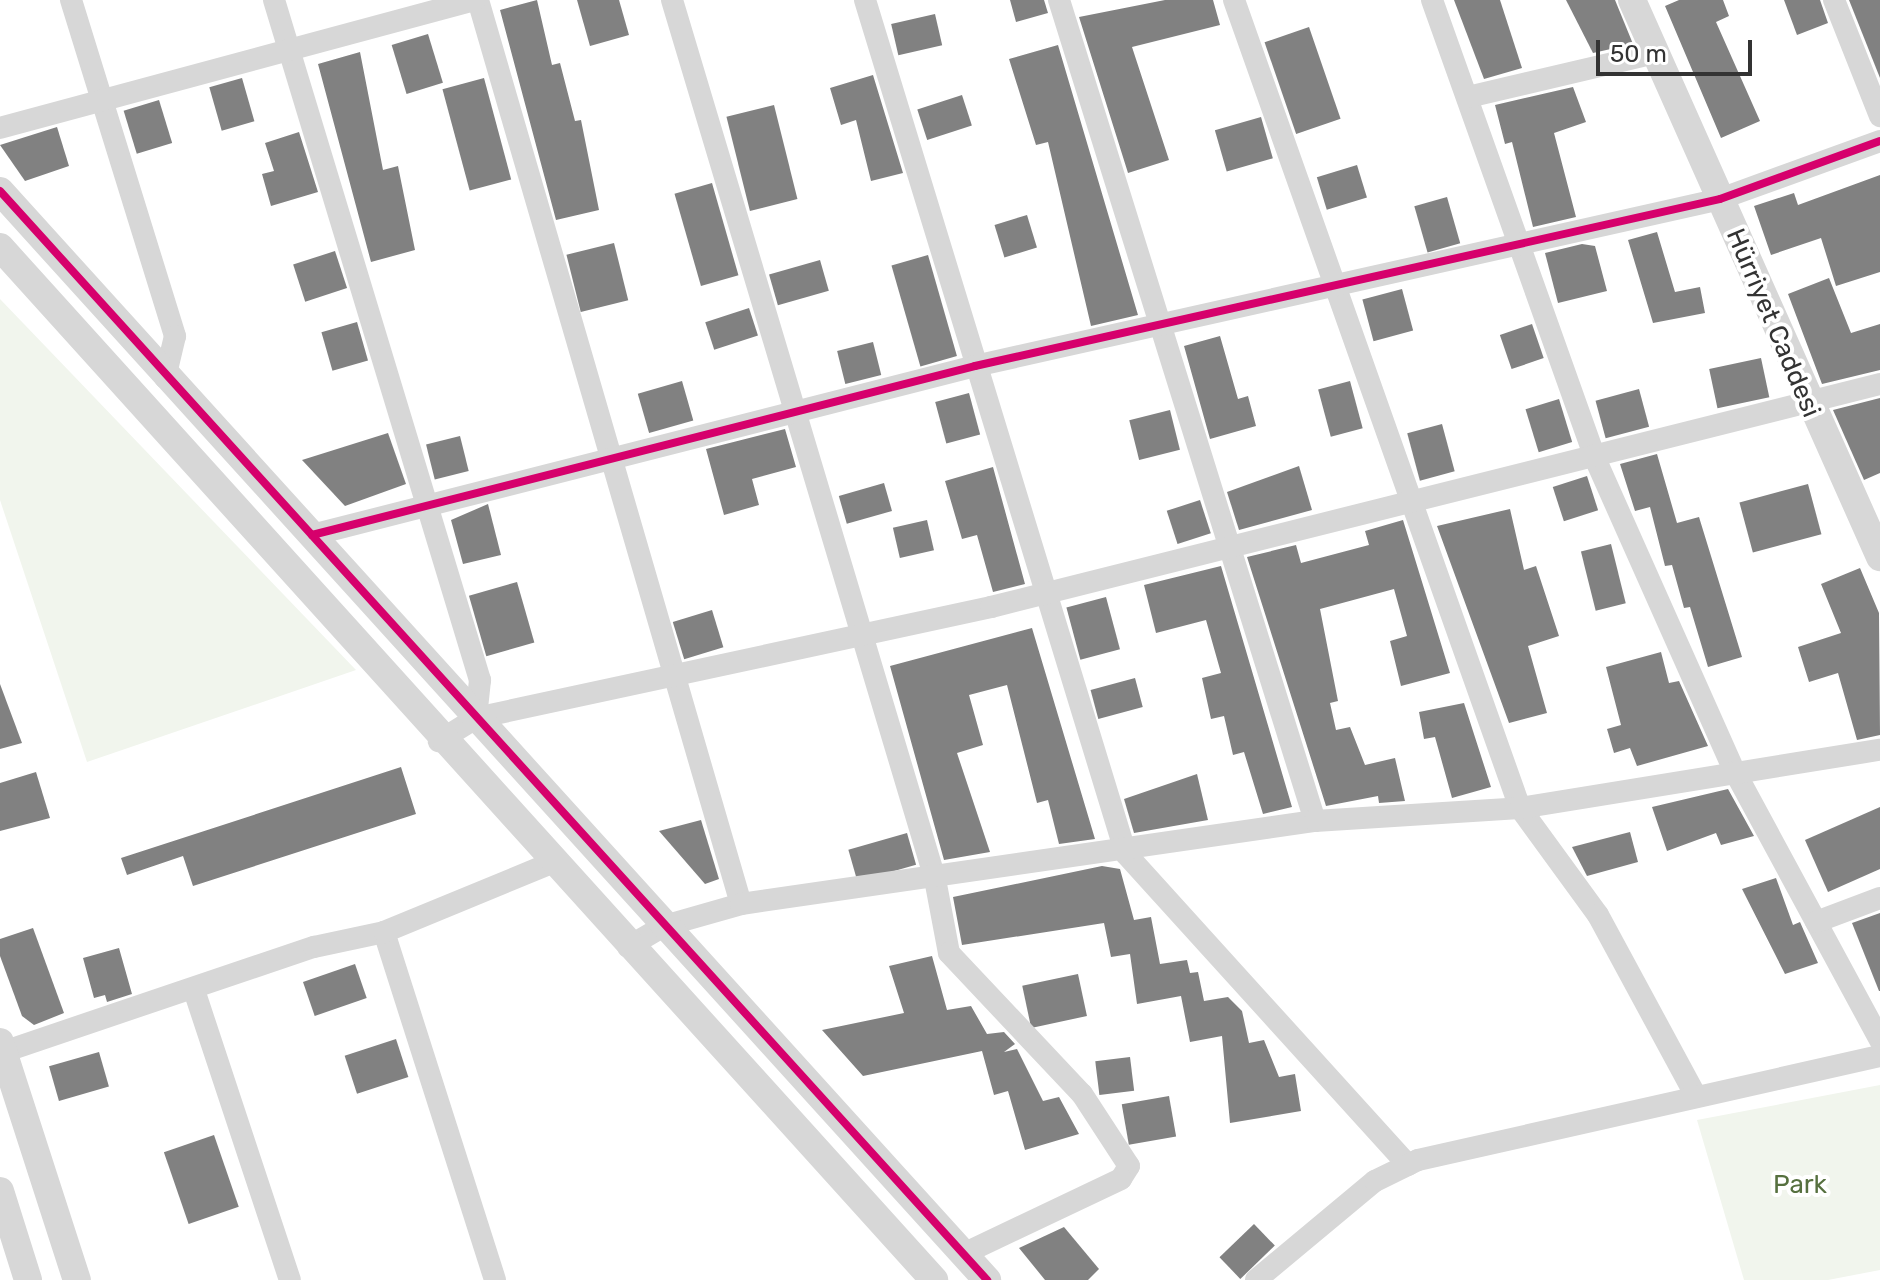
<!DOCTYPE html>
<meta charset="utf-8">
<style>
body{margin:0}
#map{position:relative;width:1880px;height:1280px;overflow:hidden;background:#fff;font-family:Rubik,sans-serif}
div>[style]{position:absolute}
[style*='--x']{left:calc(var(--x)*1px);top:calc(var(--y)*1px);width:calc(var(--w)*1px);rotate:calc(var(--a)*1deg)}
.green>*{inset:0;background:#f1f5ed}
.building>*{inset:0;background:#818181;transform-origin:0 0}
.minor>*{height:22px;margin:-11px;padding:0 11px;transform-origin:11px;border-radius:11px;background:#d7d7d7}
.tertiary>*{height:28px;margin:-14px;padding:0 14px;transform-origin:14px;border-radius:14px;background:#d7d7d7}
.cycleway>*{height:8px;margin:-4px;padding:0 4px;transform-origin:4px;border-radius:4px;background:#d6006c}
span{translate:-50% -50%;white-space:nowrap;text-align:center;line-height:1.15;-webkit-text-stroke:8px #fff;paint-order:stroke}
.street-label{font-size:26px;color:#333}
.park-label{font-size:26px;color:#56703f}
.scale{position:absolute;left:1596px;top:40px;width:156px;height:36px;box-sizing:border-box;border:4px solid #333;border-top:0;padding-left:10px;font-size:24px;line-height:28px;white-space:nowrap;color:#333;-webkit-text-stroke:6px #fff;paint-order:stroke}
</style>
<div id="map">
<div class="green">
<i style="clip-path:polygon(0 299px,356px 670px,87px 762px,0 500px)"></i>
<i style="clip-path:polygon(1880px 1085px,1880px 1270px,1828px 1280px,1744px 1280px,1697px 1120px)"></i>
</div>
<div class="building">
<i style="clip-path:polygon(537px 0,552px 65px,560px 63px,575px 121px,581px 120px,599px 210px,556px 220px,500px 10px)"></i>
<i style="clip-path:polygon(577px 0,619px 0,629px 35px,590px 46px)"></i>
<i style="clip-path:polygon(1010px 0,1044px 0,1048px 13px,1016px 22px)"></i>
<i style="clip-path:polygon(1165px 0,1213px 0,1220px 25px,1132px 47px,1169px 160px,1128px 173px,1079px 17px)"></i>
<i style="clip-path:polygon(1454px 0,1500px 0,1522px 68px,1484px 79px)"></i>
<i style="clip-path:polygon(1566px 0,1615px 0,1633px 44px,1593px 53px)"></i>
<i style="clip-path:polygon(1679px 0,1723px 0,1729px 16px,1716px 22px,1760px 121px,1721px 138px,1665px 6px)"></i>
<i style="clip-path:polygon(1784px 0,1820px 0,1828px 23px,1797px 35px)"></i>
<i style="clip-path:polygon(1849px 0,1880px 0,1880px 78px)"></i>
<i style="left:935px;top:14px;width:32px;height:45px;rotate:77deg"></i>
<i style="left:1309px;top:27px;width:97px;height:47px;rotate:71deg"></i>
<i style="left:428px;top:34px;width:51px;height:38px;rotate:73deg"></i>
<i style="clip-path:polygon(1058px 45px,1138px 315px,1091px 326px,1048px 142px,1036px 145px,1009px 59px)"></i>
<i style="clip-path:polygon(360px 52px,383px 170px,398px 166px,415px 250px,371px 262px,318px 64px)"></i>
<i style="clip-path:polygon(873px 75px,903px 173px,871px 181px,856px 120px,841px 125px,830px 88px)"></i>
<i style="left:242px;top:78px;width:45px;height:34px;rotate:74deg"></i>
<i style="left:484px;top:78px;width:105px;height:43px;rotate:75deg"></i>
<i style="clip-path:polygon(1573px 87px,1586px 122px,1554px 133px,1576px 217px,1533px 227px,1512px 142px,1505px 144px,1495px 105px)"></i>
<i style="left:962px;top:95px;width:32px;height:47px;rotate:72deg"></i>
<i style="left:159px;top:100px;width:45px;height:37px;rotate:73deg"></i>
<i style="left:774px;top:105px;width:97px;height:49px;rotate:76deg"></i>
<i style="left:1261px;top:117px;width:43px;height:48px;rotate:74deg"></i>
<i style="clip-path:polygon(57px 127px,69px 166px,25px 181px,0 145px)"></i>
<i style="clip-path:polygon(299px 132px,318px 192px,271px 206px,262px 174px,274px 171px,265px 143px)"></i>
<i style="left:1357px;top:165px;width:34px;height:42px;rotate:73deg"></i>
<i style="clip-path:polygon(1880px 175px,1880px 272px,1836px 286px,1821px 238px,1771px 255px,1754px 206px,1794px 193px,1798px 205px)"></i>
<i style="left:712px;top:183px;width:96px;height:39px;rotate:74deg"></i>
<i style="left:1447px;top:197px;width:48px;height:34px;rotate:74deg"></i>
<i style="left:1027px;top:215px;width:34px;height:34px;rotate:73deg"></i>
<i style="clip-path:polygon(1657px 232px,1675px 292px,1700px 287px,1705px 313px,1653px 323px,1628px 240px)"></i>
<i style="left:614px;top:243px;width:59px;height:49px;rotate:76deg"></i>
<i style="clip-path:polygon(1582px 244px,1595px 246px,1607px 291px,1558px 303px,1545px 253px)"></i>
<i style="left:335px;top:251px;width:39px;height:44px;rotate:72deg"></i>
<i style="left:928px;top:255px;width:105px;height:38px;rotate:74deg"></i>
<i style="left:820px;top:260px;width:32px;height:53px;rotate:74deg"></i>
<i style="clip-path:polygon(1829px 278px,1851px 333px,1880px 324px,1880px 370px,1822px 384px,1788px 294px)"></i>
<i style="left:1402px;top:289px;width:43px;height:41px;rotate:75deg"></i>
<i style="left:749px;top:308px;width:29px;height:46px;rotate:72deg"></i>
<i style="left:357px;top:322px;width:40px;height:37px;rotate:74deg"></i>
<i style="left:1532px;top:324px;width:36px;height:34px;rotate:71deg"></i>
<i style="clip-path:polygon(1220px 336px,1238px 399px,1248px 396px,1256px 426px,1210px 439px,1184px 346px)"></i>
<i style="left:873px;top:342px;width:34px;height:37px;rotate:76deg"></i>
<i style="left:1761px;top:358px;width:40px;height:53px;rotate:78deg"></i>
<i style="left:682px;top:381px;width:41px;height:46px;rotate:74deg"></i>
<i style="left:1350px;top:381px;width:49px;height:33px;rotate:75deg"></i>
<i style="left:1639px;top:389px;width:39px;height:45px;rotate:75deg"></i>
<i style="left:969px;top:393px;width:43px;height:35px;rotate:75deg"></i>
<i style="clip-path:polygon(1880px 398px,1880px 473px,1864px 480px,1833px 410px)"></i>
<i style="left:1559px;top:399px;width:45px;height:35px;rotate:73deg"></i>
<i style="left:1170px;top:410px;width:41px;height:42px;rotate:76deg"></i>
<i style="left:1442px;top:424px;width:49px;height:36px;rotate:75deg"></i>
<i style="clip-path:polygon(785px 429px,796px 467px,752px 479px,759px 505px,724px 515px,706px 449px)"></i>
<i style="clip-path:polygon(388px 433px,406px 484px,345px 506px,302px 460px)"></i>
<i style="left:460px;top:436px;width:36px;height:35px;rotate:76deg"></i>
<i style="clip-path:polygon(1657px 454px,1677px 523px,1699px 517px,1742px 657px,1708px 667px,1690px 607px,1684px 608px,1672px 565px,1665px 566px,1650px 507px,1635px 511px,1620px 464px)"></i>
<i style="clip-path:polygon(1299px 466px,1312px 510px,1239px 530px,1227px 492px)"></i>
<i style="clip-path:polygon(993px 467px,1025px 584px,993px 592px,977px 535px,962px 539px,945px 481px)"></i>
<i style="left:1587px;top:476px;width:36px;height:36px;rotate:72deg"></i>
<i style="left:884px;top:483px;width:29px;height:47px;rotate:74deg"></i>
<i style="left:1808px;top:484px;width:52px;height:71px;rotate:75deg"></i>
<i style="left:1200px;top:500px;width:35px;height:35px;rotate:72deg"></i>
<i style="clip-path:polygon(488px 504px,501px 555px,463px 564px,451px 520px)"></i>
<i style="clip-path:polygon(1510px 509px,1524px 570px,1536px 566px,1559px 636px,1528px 646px,1547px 713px,1509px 723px,1437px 526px)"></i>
<i style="left:927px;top:520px;width:31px;height:35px;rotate:77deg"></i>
<i style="clip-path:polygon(1403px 520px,1450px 673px,1401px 686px,1390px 641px,1407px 636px,1394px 589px,1320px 609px,1338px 701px,1330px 703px,1336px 730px,1350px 727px,1365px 765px,1395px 758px,1405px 801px,1379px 803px,1378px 796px,1326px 806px,1247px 557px,1296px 545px,1301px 563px,1369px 545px,1365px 531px)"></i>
<i style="left:1611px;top:544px;width:61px;height:31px;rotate:76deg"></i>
<i style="clip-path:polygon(1221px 566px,1292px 807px,1263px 814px,1244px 752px,1233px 755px,1224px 716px,1211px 719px,1202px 678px,1221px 673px,1206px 620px,1156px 633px,1144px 585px)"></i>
<i style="clip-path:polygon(1860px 568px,1879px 613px,1880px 735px,1857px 740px,1838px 673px,1809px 682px,1798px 647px,1841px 633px,1821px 584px)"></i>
<i style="left:517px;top:582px;width:63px;height:50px;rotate:74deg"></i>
<i style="left:1106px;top:597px;width:54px;height:41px;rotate:75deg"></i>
<i style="left:712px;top:610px;width:39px;height:41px;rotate:73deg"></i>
<i style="clip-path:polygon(1032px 628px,1095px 839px,1059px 844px,1048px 800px,1037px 803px,1007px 685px,969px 695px,983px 745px,957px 753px,990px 852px,944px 860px,890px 666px)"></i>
<i style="clip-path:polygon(1661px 652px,1669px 683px,1679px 681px,1708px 746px,1637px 766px,1630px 748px,1614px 753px,1607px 729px,1621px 725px,1606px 667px)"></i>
<i style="left:1135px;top:678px;width:30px;height:46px;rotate:75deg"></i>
<i style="clip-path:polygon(0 684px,22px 743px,0 749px)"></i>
<i style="clip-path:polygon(1464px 703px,1491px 787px,1452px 798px,1435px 737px,1424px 739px,1419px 712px)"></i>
<i style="clip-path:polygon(401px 767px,416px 814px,193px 886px,183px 856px,127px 875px,121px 858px)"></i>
<i style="clip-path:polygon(36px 772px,50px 818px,0 831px,0 783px)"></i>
<i style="clip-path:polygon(1197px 774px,1208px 820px,1134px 833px,1124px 799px)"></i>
<i style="clip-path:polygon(1728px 789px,1754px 836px,1721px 845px,1716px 833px,1667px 851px,1652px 807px)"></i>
<i style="clip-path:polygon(1880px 807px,1880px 869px,1828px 892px,1805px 840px)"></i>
<i style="clip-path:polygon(701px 820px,719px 879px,705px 884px,659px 831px)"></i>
<i style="clip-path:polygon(1630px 832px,1638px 862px,1587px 876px,1572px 847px)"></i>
<i style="left:907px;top:833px;width:33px;height:61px;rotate:74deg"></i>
<i style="clip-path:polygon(1102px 866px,1120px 869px,1134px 920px,1151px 917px,1160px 964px,1187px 960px,1190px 973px,1198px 972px,1204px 1001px,1228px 997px,1242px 1011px,1249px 1043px,1264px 1040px,1279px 1077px,1295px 1074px,1301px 1111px,1230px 1123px,1222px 1036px,1190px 1042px,1181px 996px,1137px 1004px,1130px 954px,1111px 957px,1104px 923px,962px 945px,953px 897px)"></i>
<i style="clip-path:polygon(1776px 878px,1793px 925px,1800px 922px,1818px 963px,1785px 974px,1742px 889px)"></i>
<i style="clip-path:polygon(1880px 913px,1880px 991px,1879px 991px,1852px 923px)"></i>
<i style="clip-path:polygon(33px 928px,64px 1013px,34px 1025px,22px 1016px,0 956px,0 939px)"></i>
<i style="clip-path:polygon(119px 948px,132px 994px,107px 1002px,105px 995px,94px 998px,83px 958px)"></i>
<i style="clip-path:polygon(932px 956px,947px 1010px,971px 1006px,987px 1034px,1004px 1032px,1015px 1044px,1004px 1052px,1017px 1049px,1043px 1101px,1059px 1097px,1079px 1134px,1025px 1150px,1008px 1091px,994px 1095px,982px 1051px,863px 1076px,822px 1030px,904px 1013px,889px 966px)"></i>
<i style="left:355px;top:964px;width:36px;height:55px;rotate:71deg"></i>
<i style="left:1078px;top:974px;width:43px;height:57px;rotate:78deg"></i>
<i style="left:396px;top:1039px;width:40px;height:54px;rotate:72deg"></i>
<i style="left:99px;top:1052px;width:36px;height:52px;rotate:74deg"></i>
<i style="left:1130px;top:1057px;width:34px;height:35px;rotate:83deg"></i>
<i style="left:1169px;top:1096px;width:41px;height:48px;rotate:80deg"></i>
<i style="left:214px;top:1135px;width:76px;height:53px;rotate:71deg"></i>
<i style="left:1254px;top:1224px;width:30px;height:48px;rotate:46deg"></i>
<i style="clip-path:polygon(1064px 1227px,1099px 1269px,1088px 1280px,1045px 1280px,1019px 1248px)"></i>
</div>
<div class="minor">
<i style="--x:71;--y:0;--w:352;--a:72.8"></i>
<i style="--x:175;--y:336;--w:43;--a:103.4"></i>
<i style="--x:274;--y:0;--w:711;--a:73.15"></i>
<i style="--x:480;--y:680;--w:38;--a:96"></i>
<i style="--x:476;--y:718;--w:44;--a:148.1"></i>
<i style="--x:478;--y:0;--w:941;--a:73.78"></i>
<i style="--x:672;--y:0;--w:918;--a:73.34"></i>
<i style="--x:935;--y:879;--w:75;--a:79.3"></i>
<i style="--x:949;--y:953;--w:194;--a:46.7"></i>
<i style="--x:1082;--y:1094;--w:86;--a:56.9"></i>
<i style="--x:1129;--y:1166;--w:15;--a:122"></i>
<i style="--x:1121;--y:1179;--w:175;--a:154.6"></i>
<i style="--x:865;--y:0;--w:893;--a:73.01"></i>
<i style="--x:1126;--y:854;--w:420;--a:47.8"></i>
<i style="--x:1059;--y:0;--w:860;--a:72.68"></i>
<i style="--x:1234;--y:0;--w:857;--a:70.51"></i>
<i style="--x:1520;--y:808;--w:132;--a:53.9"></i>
<i style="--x:1598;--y:915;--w:206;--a:61.6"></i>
<i style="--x:1432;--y:0;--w:484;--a:70.4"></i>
<i style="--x:1594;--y:456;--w:346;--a:66"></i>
<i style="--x:1735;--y:772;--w:305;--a:61.6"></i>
<i style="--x:1834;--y:0;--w:125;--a:68.4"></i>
<i style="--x:1468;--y:97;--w:192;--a:-13.2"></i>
<i style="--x:0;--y:128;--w:492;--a:-15.1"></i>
<i style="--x:312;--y:535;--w:684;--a:-14.3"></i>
<i style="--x:975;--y:366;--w:763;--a:-12.63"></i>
<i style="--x:1720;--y:199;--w:170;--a:-19.9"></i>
<i style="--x:476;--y:718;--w:527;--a:-12.16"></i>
<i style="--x:991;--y:607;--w:917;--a:-14.08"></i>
<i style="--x:1816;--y:922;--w:68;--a:-20.6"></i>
<i style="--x:384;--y:932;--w:365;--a:72.3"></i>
<i style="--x:628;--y:947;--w:42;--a:-30.3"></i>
<i style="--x:664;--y:926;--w:80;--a:-15.9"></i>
<i style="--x:741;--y:904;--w:580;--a:-8.23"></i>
<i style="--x:1315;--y:821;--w:205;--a:-3.6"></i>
<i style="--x:1520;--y:808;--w:365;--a:-9.2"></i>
<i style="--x:194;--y:990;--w:305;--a:71.7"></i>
<i style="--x:3;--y:1052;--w:328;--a:-18.7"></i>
<i style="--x:314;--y:947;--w:72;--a:-12.1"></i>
<i style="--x:384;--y:932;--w:181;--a:-22.4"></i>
<i style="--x:1256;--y:1280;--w:155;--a:-39.8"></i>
<i style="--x:1375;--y:1181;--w:48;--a:-26"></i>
<i style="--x:1418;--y:1160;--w:474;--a:-12.7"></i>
</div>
<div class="tertiary">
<i style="--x:1632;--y:0;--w:610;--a:66"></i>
<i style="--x:0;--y:191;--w:1470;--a:47.81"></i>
<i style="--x:0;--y:247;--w:1393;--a:47.88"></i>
<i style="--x:0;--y:1042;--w:250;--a:72.1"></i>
<i style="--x:0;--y:1191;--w:93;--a:72.5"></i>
</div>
<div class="cycleway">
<i style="--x:0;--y:191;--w:1470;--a:47.81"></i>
<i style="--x:312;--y:535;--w:684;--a:-14.3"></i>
<i style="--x:975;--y:366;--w:763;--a:-12.63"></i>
<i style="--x:1720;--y:199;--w:170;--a:-19.9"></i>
</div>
<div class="street-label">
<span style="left:1773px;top:323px;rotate:67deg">Hürriyet Caddesi</span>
</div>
<div class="park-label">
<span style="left:1800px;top:1185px">Park</span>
</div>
<div class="scale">50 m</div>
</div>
